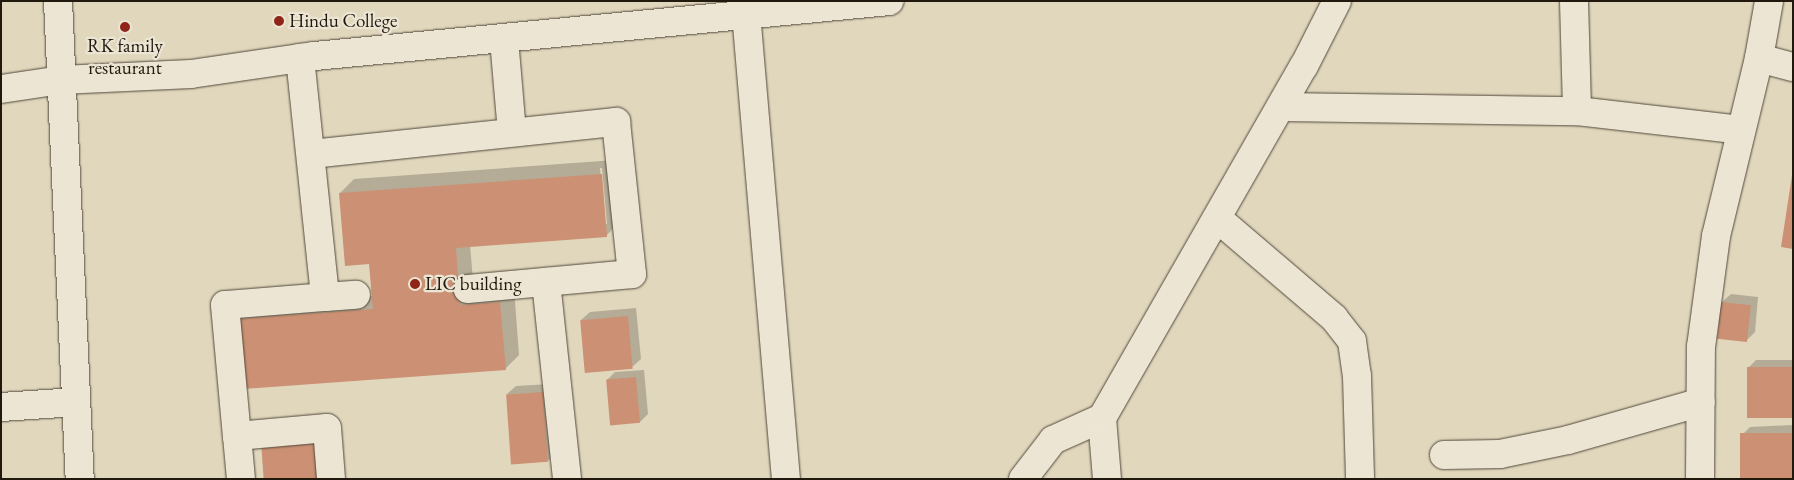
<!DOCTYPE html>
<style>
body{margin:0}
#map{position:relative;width:1794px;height:480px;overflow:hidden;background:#e1d7bd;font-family:"EB Garamond",serif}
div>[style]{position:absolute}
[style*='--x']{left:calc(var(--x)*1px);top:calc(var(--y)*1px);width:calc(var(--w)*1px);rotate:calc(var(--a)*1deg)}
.shadow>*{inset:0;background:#0003}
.building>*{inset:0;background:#cc9074;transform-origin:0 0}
.roads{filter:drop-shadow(0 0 1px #51483a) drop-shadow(0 0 1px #51483a)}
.minor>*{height:28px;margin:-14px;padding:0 14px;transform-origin:14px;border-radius:14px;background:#ece5d4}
.dots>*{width:14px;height:14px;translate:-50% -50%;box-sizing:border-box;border:2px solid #ece5d4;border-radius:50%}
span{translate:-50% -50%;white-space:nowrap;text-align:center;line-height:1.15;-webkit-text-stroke:4.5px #ece5d4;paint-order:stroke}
.poi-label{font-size:19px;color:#21190e}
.left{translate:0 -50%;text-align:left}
.frame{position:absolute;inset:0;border:2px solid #21190e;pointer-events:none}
</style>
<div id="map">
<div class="shadow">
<i style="clip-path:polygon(evenodd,615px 160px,620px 221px,606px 236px,470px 245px,474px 291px,514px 288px,519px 355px,505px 369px,239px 319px,253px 305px,373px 296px,371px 262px,340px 193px,354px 179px,615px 160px,600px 168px,602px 168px,607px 224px,605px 224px,600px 168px)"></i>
<i style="clip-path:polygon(1731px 294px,1758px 297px,1755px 332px,1746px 341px,1722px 302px)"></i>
<i style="clip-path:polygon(636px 308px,641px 359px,632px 367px,581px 320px,590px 312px)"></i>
<i style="clip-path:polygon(1756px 360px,1793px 360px,1793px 416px,1748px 368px)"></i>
<i style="clip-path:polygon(644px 370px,648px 414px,640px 422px,607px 380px,615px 372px)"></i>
<i style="clip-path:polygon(550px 384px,556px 453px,548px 461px,507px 394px,516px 386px)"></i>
<i style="clip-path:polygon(1793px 425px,1793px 479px,1741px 436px,1750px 427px)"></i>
</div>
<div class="building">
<i style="clip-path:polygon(1793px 169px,1793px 249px,1781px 247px)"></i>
<i style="clip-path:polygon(602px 174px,607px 237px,456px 248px,460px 305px,500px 302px,506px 370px,243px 389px,238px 319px,373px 309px,369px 264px,345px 266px,339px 193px)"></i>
<i style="left:1721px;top:302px;width:30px;height:37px;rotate:6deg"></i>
<i style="left:628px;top:316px;width:53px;height:48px;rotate:85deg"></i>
<i style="left:1793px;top:367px;width:51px;height:46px;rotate:90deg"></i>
<i style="left:636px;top:377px;width:46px;height:30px;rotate:85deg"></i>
<i style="left:543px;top:392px;width:70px;height:37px;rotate:86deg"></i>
<i style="left:1793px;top:433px;width:46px;height:53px;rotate:90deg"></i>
<i style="left:323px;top:439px;width:40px;height:62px;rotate:86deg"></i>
</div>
<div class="roads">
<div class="minor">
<i style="--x:58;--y:1;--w:479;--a:87.4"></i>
<i style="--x:1574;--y:1;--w:110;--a:88.4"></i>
<i style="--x:746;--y:13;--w:468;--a:85.1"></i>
<i style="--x:504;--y:39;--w:93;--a:85.1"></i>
<i style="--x:300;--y:58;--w:240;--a:84"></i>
<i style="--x:325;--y:297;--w:100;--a:175.4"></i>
<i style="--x:225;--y:305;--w:132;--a:84.8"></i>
<i style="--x:237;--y:436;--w:90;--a:-5.1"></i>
<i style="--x:327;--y:428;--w:51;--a:85.5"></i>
<i style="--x:1759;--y:58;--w:35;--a:15"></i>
<i style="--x:1;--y:89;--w:61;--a:-8.5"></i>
<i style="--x:61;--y:80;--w:130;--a:-2.6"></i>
<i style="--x:191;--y:74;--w:125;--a:-8.3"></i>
<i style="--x:315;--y:56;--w:577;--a:-5.47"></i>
<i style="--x:1281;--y:107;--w:296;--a:0.8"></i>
<i style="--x:1577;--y:111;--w:165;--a:6.6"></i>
<i style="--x:311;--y:154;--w:307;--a:-6"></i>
<i style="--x:616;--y:122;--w:153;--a:84"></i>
<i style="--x:632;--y:274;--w:165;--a:174.8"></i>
<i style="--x:1217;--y:218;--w:154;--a:40.5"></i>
<i style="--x:1334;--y:318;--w:29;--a:52"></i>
<i style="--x:1352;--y:341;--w:35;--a:82"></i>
<i style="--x:1357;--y:376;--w:103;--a:88.3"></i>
<i style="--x:546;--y:282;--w:198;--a:83.9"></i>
<i style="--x:325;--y:297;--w:31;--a:-4"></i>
<i style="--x:1;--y:407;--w:75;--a:-3.8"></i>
<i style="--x:237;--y:436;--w:43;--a:84.7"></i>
<i style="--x:1444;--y:455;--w:56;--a:-1"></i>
<i style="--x:1500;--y:454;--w:69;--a:-11.6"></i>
<i style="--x:1568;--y:440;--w:138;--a:-15.9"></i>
<i style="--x:1023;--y:479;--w:49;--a:-52.4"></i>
<i style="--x:1053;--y:440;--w:54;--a:-24.2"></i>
<i style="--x:1107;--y:479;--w:61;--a:-94.7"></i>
<i style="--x:1102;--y:418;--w:406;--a:-60.2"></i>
<i style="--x:1304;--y:66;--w:73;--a:-63.1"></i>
<i style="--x:1700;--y:479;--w:132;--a:-89.6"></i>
<i style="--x:1701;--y:347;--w:112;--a:-82.3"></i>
<i style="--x:1716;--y:236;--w:183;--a:-76.4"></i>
<i style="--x:1759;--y:58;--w:58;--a:-80"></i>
</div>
</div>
<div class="dots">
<i style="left:279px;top:21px;background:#8f2418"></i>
<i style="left:125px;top:27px;background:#8f2418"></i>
<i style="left:415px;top:284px;background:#8f2418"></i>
</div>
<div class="poi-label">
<span class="left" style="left:289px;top:21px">Hindu College</span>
<span style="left:125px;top:57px">RK family<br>restaurant</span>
<span class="left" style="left:425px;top:284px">LIC building</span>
</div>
<div class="frame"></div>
</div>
